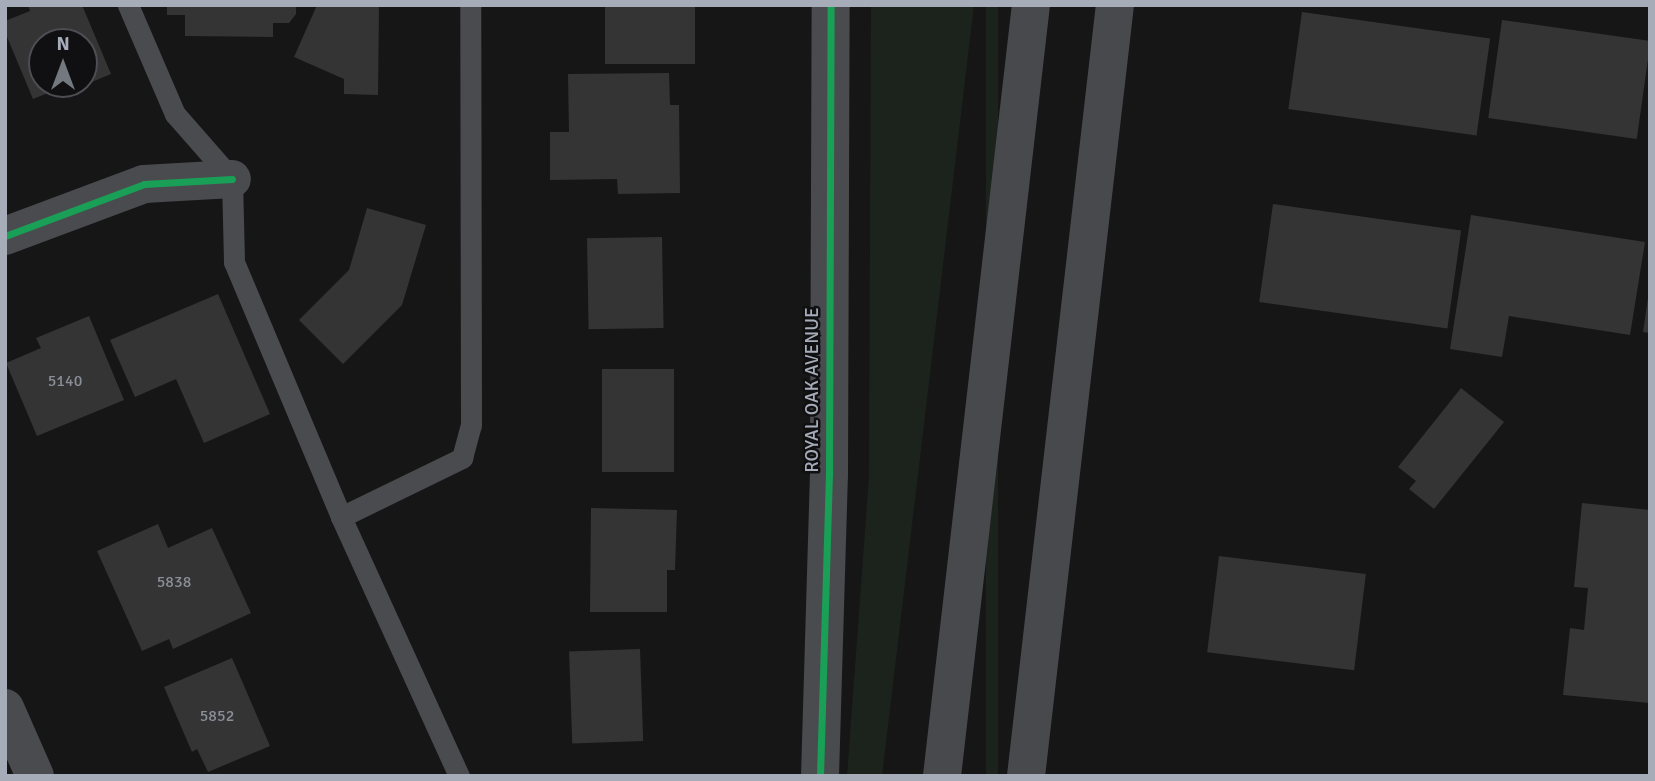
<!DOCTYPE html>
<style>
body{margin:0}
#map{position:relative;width:1655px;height:781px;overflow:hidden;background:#161616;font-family:Signika,sans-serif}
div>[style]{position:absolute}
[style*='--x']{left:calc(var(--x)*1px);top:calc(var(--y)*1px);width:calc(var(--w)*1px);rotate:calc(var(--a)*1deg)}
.green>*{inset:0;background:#1c231c;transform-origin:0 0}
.building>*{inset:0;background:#343435;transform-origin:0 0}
.service>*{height:21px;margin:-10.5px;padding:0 10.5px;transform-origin:10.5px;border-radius:10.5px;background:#4a4b4f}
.minor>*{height:38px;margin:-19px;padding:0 19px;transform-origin:19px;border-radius:19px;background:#4a4b4f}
.secondary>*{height:38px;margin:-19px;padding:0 19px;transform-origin:19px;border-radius:19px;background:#48494d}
.cycleway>*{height:7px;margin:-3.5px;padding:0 3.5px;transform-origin:3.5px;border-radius:3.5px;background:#1a9f57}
span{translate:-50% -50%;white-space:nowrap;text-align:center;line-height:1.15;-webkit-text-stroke:5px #101012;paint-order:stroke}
.number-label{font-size:16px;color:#8a8e97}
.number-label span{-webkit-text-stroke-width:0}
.street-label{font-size:19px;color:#a6acb8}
.frame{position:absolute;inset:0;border:7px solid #a6acb8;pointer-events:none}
.north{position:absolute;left:28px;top:28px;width:70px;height:70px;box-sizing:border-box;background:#101012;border:2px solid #4c4e54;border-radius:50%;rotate:0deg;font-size:19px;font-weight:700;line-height:28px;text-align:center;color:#a6acb8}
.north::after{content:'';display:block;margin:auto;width:24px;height:32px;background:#74787f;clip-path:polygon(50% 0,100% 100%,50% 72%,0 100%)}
</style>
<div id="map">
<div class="green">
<i style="clip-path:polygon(871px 5px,974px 5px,882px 776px,847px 776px,869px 477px)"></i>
<i style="left:986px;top:5px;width:12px;height:776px"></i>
</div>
<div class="building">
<i style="clip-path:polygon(evenodd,28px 5px,82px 5px,111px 74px,63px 94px,60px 88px,33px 99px,5px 32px,5px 21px,30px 11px,28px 5px,42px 42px,84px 42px,84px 84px,42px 84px,42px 42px)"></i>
<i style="clip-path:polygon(167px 5px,296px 5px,296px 14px,289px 23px,273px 23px,273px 37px,185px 36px,185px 15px,167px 15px)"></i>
<i style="clip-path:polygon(317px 5px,379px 5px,378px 95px,344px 94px,344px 79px,294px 57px)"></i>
<i style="left:605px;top:5px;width:90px;height:59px"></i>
<i style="left:1302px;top:12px;width:190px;height:98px;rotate:8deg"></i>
<i style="left:1502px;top:20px;width:150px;height:99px;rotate:8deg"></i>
<i style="clip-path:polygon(669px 73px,670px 105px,679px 105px,680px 193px,618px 194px,617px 179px,550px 180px,550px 132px,569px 132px,568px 74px)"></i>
<i style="left:1273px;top:204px;width:190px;height:99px;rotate:8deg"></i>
<i style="clip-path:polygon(367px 208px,426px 225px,402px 305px,343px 364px,299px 320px,349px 270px)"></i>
<i style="clip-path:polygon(1471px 215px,1645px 242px,1630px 335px,1509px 316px,1502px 357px,1450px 349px)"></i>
<i style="left:662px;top:237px;width:91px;height:75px;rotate:89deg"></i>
<i style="clip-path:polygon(218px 294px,270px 414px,204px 443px,176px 379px,135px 397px,110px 340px)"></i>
<i style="clip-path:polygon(1648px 298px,1650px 298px,1650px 333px,1643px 332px)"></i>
<i style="clip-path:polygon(89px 316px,124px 400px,37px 436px,6px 363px,41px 348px,36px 338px)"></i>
<i style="left:602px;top:369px;width:72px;height:103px"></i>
<i style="clip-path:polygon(1461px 388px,1504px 422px,1434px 509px,1409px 489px,1416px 481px,1398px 467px)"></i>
<i style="clip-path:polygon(1582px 503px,1650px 510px,1650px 703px,1563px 695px,1570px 628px,1584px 630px,1588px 588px,1574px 587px)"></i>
<i style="clip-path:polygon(591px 508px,677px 510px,675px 570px,667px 570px,667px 612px,590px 612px)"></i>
<i style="clip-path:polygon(158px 524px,168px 548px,212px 528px,251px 613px,173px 649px,169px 639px,142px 651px,97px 551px)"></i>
<i style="left:1219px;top:556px;width:148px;height:97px;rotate:7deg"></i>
<i style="left:640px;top:649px;width:92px;height:71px;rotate:88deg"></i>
<i style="clip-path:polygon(232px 658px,270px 746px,208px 772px,197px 749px,192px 752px,164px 687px)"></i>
</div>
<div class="service">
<i style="--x:128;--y:5;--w:119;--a:66.7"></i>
<i style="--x:175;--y:114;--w:86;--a:48.8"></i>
<i style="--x:232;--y:179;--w:83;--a:88.6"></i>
<i style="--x:234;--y:262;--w:277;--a:67.2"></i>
<i style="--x:341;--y:517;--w:285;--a:65.5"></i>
<i style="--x:341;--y:517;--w:135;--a:-26"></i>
<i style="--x:462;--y:458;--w:34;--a:-75"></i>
<i style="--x:471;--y:425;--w:420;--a:-90.1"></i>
</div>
<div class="minor">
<i style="--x:5;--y:236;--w:148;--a:-20.5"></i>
<i style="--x:144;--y:184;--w:88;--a:-3.3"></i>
<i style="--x:5;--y:708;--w:74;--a:66.2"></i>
<i style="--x:820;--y:776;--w:301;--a:-88.3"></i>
<i style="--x:829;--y:475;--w:470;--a:-89.8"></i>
</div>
<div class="secondary">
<i style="--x:942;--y:776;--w:776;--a:-83.42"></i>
<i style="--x:1026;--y:776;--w:776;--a:-83.42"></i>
</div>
<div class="cycleway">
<i style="--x:5;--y:236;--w:148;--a:-20.5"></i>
<i style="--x:144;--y:184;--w:88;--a:-3.3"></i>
<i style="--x:820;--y:776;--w:301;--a:-88.3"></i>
<i style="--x:829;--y:475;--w:470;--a:-89.8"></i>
</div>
<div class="number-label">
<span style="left:65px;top:381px">5140</span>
<span style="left:174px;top:582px">5838</span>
<span style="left:217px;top:716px">5852</span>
</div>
<div class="street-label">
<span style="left:813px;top:390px;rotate:-90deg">ROYAL OAK AVENUE</span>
</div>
<div class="frame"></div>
<div class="north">N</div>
</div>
